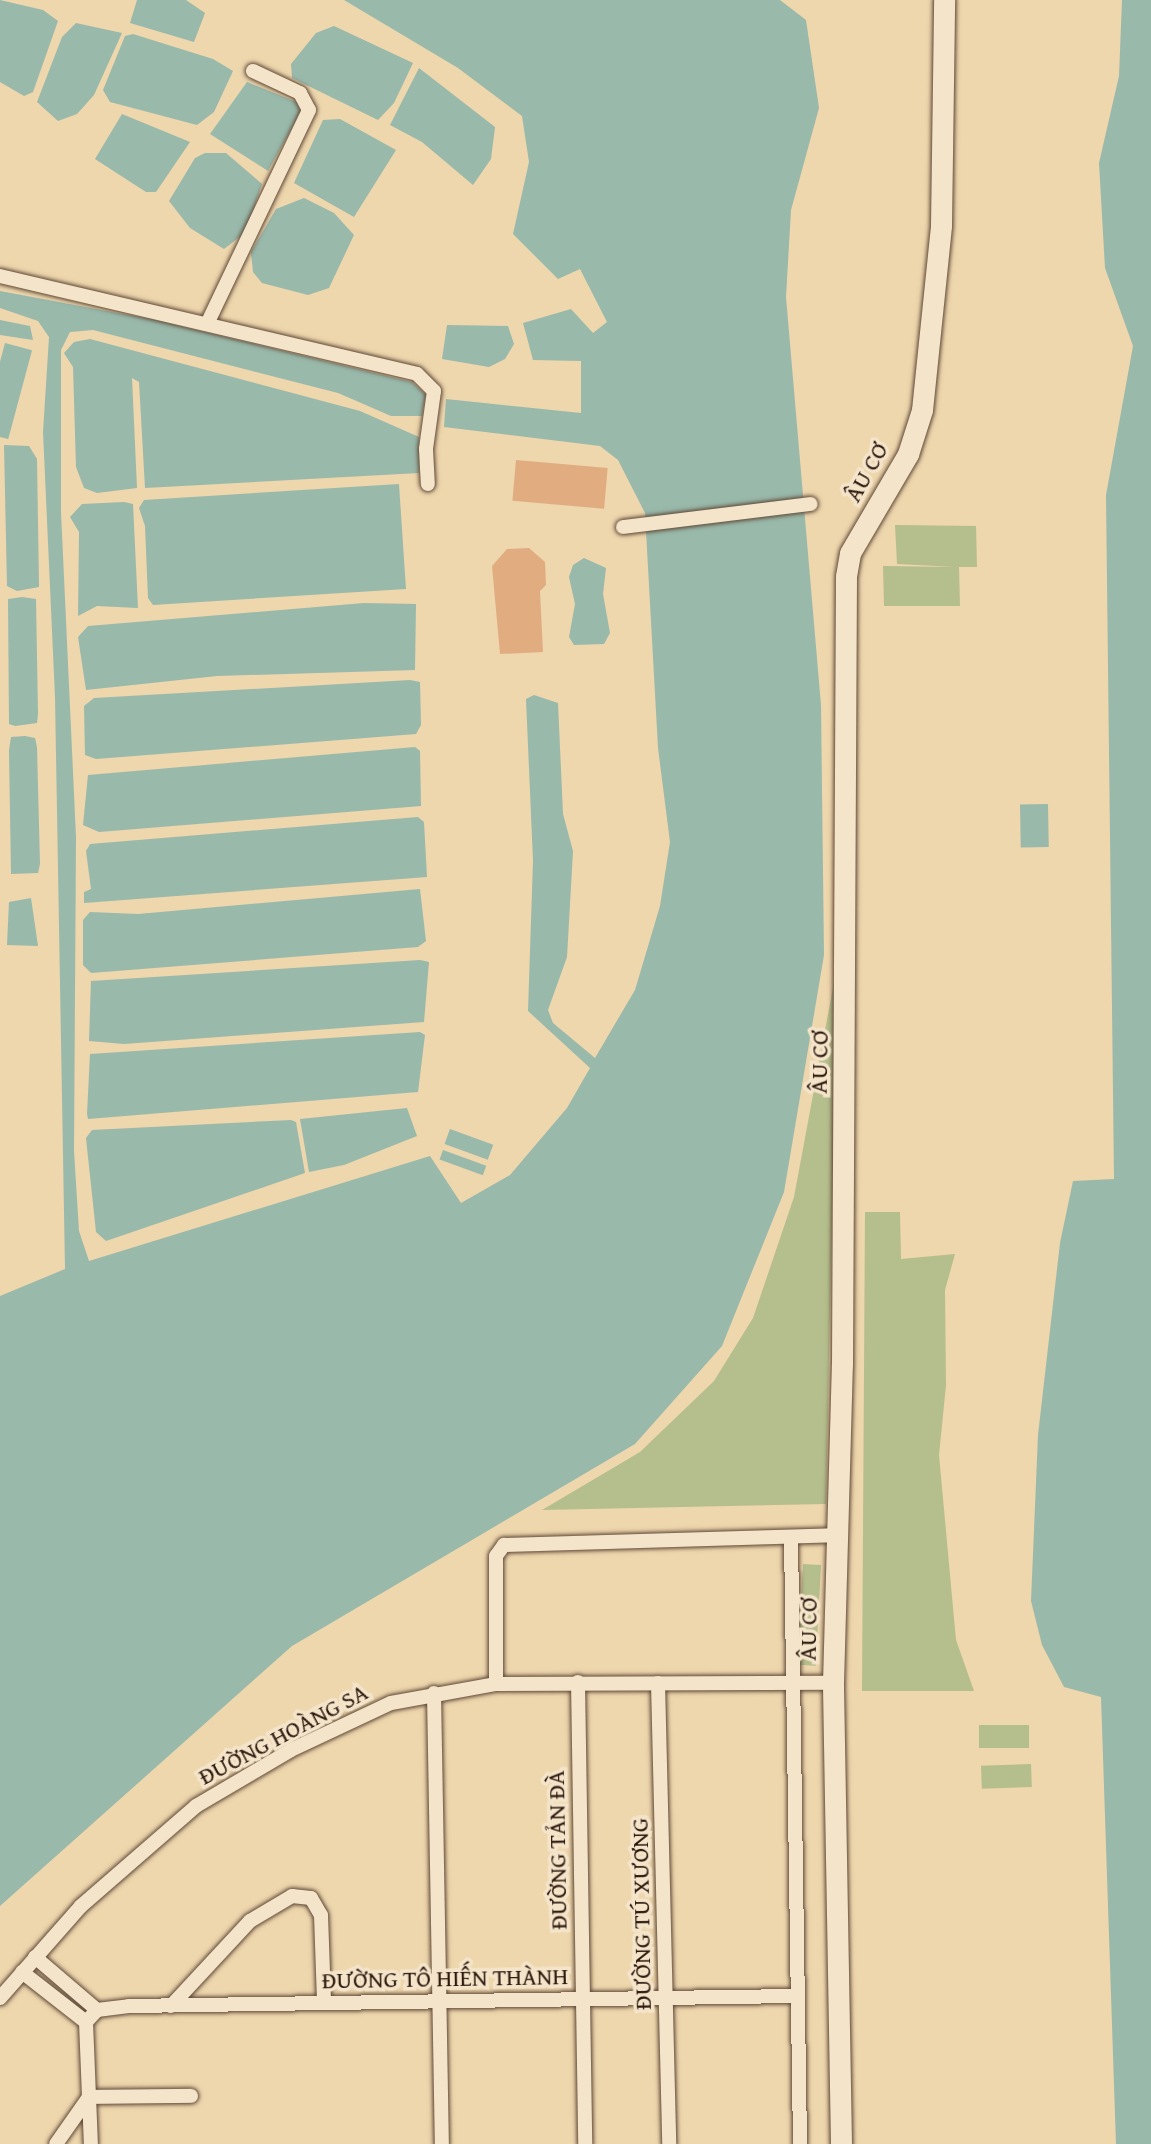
<!DOCTYPE html>
<meta charset="utf-8">
<style>
body{margin:0}
#map{position:relative;width:1151px;height:2144px;overflow:hidden;background:#eed6ad;font-family:"Gentium Book Plus",serif}
div>[style]{position:absolute}
[style*='--x']{left:calc(var(--x)*1px);top:calc(var(--y)*1px);width:calc(var(--w)*1px);rotate:calc(var(--a)*1deg)}
.green>*{inset:0;background:#b5be8d;transform-origin:0 0}
.water>*{inset:0;background:#99b9ab;transform-origin:0 0}
.building>*{inset:0;background:#e1ac80;transform-origin:0 0}
.roads{filter:drop-shadow(0 0 2px #5e4836) drop-shadow(0 0 2px #5e4836)}
.street>*{height:14px;margin:-7px;padding:0 7px;transform-origin:7px;border-radius:7px;background:#f4e4ca}
.secondary>*{height:21px;margin:-10.5px;padding:0 10.5px;transform-origin:10.5px;border-radius:10.5px;background:#f4e4ca}
span{translate:-50% -50%;white-space:nowrap;text-align:center;line-height:1.15;-webkit-text-stroke:7px #f4e4ca;paint-order:stroke}
.street-label{font-size:24px;color:#2e190e}
</style>
<div id="map">
<div class="green">
<i style="clip-path:polygon(895px 525px,976px 526px,977px 567px,959px 567px,960px 606px,884px 606px,883px 566px,955px 567px,897px 564px)"></i>
<i style="clip-path:polygon(837px 966px,826px 1504px,542px 1510px,640px 1452px,714px 1381px,753px 1318px,794px 1197px)"></i>
<i style="clip-path:polygon(865px 1212px,900px 1212px,901px 1259px,955px 1254px,945px 1290px,946px 1385px,939px 1455px,956px 1640px,974px 1691px,862px 1691px)"></i>
<i style="left:803px;top:1564px;width:18px;height:101px;rotate:3deg"></i>
<i style="left:1029px;top:1725px;width:23px;height:50px;rotate:90deg"></i>
<i style="left:1031px;top:1764px;width:23px;height:50px;rotate:88deg"></i>
</div>
<div class="water">
<i style="clip-path:polygon(0 0,43px 10px,58px 21px,33px 92px,24px 96px,0 82px)"></i>
<i style="clip-path:polygon(137px 0,186px 0,205px 13px,194px 42px,130px 23px)"></i>
<i style="clip-path:polygon(344px 0,780px 0,806px 20px,819px 108px,791px 210px,786px 297px,821px 705px,824px 955px,784px 1192px,722px 1346px,635px 1444px,292px 1646px,0 1906px,0 1296px,65px 1269px,55px 697px,43px 432px,49px 337px,38px 321px,0 308px,0 291px,155px 320px,412px 382px,426px 395px,422px 416px,391px 416px,338px 393px,93px 330px,70px 332px,61px 350px,61px 512px,76px 837px,74px 1151px,79px 1231px,89px 1261px,430px 1156px,461px 1203px,510px 1175px,567px 1108px,590px 1068px,528px 1011px,533px 861px,526px 699px,534px 695px,558px 703px,563px 814px,573px 851px,567px 957px,548px 1010px,553px 1023px,595px 1058px,635px 990px,660px 906px,670px 842px,658px 748px,645px 513px,618px 460px,600px 446px,444px 427px,446px 399px,581px 413px,581px 361px,533px 360px,523px 323px,571px 309px,593px 333px,607px 322px,580px 269px,558px 279px,513px 234px,529px 162px,522px 116px,458px 68px)"></i>
<i style="clip-path:polygon(1122px 0,1151px 0,1151px 2144px,1116px 2144px,1101px 1697px,1064px 1687px,1042px 1645px,1031px 1601px,1038px 1435px,1060px 1243px,1073px 1181px,1114px 1179px,1106px 495px,1133px 346px,1105px 268px,1099px 163px,1119px 76px)"></i>
<i style="clip-path:polygon(76px 23px,122px 33px,94px 95px,77px 114px,58px 121px,37px 102px,62px 37px)"></i>
<i style="clip-path:polygon(334px 26px,413px 63px,394px 103px,378px 120px,292px 78px,291px 64px,316px 33px)"></i>
<i style="clip-path:polygon(133px 34px,213px 59px,233px 71px,214px 112px,197px 125px,110px 102px,103px 90px,125px 36px)"></i>
<i style="clip-path:polygon(419px 68px,495px 127px,491px 159px,473px 185px,422px 142px,390px 125px)"></i>
<i style="clip-path:polygon(247px 82px,299px 103px,300px 113px,268px 171px,210px 134px)"></i>
<i style="clip-path:polygon(122px 114px,190px 142px,156px 192px,146px 192px,95px 159px)"></i>
<i style="clip-path:polygon(340px 119px,396px 150px,354px 217px,294px 183px,323px 120px)"></i>
<i style="clip-path:polygon(205px 153px,226px 153px,262px 184px,246px 232px,224px 249px,190px 228px,169px 201px,195px 158px)"></i>
<i style="clip-path:polygon(304px 198px,334px 213px,354px 235px,329px 288px,308px 295px,262px 283px,253px 272px,251px 252px,276px 209px)"></i>
<i style="clip-path:polygon(0 320px,30px 326px,33px 340px,0 335px)"></i>
<i style="clip-path:polygon(447px 325px,508px 326px,514px 344px,505px 359px,489px 367px,442px 359px)"></i>
<i style="clip-path:polygon(90px 339px,360px 411px,419px 437px,419px 473px,145px 488px,139px 382px,132px 378px,137px 488px,97px 493px,84px 488px,76px 467px,73px 367px,64px 353px,74px 342px)"></i>
<i style="left:5px;top:343px;width:28px;height:92px;rotate:15deg"></i>
<i style="clip-path:polygon(4px 445px,29px 446px,37px 459px,39px 587px,17px 591px,7px 586px)"></i>
<i style="clip-path:polygon(399px 484px,406px 589px,153px 605px,148px 598px,145px 526px,139px 508px,144px 500px)"></i>
<i style="clip-path:polygon(124px 502px,133px 504px,138px 608px,97px 606px,78px 616px,79px 532px,70px 517px,82px 504px)"></i>
<i style="clip-path:polygon(584px 558px,606px 568px,603px 594px,610px 633px,604px 644px,574px 645px,569px 637px,575px 604px,569px 577px,573px 565px)"></i>
<i style="clip-path:polygon(22px 597px,36px 599px,38px 714px,37px 723px,15px 726px,9px 724px,8px 599px)"></i>
<i style="clip-path:polygon(364px 603px,416px 604px,415px 670px,217px 676px,86px 690px,78px 637px,88px 626px)"></i>
<i style="clip-path:polygon(410px 680px,420px 682px,421px 725px,416px 734px,96px 759px,85px 755px,84px 706px,94px 698px)"></i>
<i style="clip-path:polygon(25px 736px,35px 738px,37px 747px,40px 864px,38px 873px,11px 874px,9px 750px,11px 737px)"></i>
<i style="clip-path:polygon(415px 747px,420px 751px,421px 806px,99px 832px,83px 825px,88px 775px)"></i>
<i style="left:1048px;top:804px;width:43px;height:28px;rotate:89deg"></i>
<i style="clip-path:polygon(418px 817px,424px 822px,427px 877px,84px 903px,84px 892px,91px 889px,86px 851px,90px 844px)"></i>
<i style="clip-path:polygon(420px 889px,426px 941px,418px 947px,91px 973px,83px 965px,83px 920px,90px 912px,138px 914px)"></i>
<i style="clip-path:polygon(31px 898px,38px 946px,7px 945px,9px 902px)"></i>
<i style="clip-path:polygon(420px 960px,429px 962px,424px 1022px,124px 1044px,89px 1041px,91px 981px)"></i>
<i style="clip-path:polygon(420px 1032px,425px 1035px,418px 1092px,88px 1119px,87px 1114px,90px 1054px)"></i>
<i style="clip-path:polygon(407px 1108px,417px 1136px,344px 1165px,309px 1172px,300px 1119px)"></i>
<i style="clip-path:polygon(291px 1120px,296px 1122px,305px 1173px,106px 1241px,96px 1232px,86px 1138px,92px 1130px)"></i>
<i style="left:450px;top:1129px;width:46px;height:16px;rotate:20deg"></i>
<i style="left:443px;top:1150px;width:46px;height:10px;rotate:20deg"></i>
</div>
<div class="building">
<i style="left:516px;top:460px;width:92px;height:41px;rotate:5deg"></i>
<i style="clip-path:polygon(529px 548px,545px 562px,546px 585px,540px 591px,543px 652px,500px 654px,492px 566px,507px 549px)"></i>
</div>
<div class="roads">
<div class="street">
<i style="--x:0;--y:276;--w:428;--a:13.2"></i>
<i style="--x:417;--y:374;--w:24;--a:45"></i>
<i style="--x:434;--y:391;--w:59;--a:97.9"></i>
<i style="--x:426;--y:449;--w:35;--a:87"></i>
<i style="--x:207;--y:324;--w:237;--a:-64.5"></i>
<i style="--x:309;--y:110;--w:19;--a:-118"></i>
<i style="--x:300;--y:93;--w:52;--a:-154.9"></i>
<i style="--x:623;--y:527;--w:189;--a:-7"></i>
<i style="--x:791;--y:1537;--w:607;--a:89.15"></i>
<i style="--x:578;--y:1682;--w:462;--a:89.1"></i>
<i style="--x:658;--y:1683;--w:461;--a:88.6"></i>
<i style="--x:496;--y:1684;--w:128;--a:-90"></i>
<i style="--x:496;--y:1556;--w:14;--a:-54"></i>
<i style="--x:504;--y:1545;--w:332;--a:-1.7"></i>
<i style="--x:434;--y:1693;--w:451;--a:89"></i>
<i style="--x:35;--y:1957;--w:82;--a:40.5"></i>
<i style="--x:22;--y:1972;--w:81;--a:38"></i>
<i style="--x:0;--y:1998;--w:123;--a:-48.6"></i>
<i style="--x:81;--y:1906;--w:152;--a:-41"></i>
<i style="--x:196;--y:1806;--w:110;--a:-30.5"></i>
<i style="--x:291;--y:1750;--w:110;--a:-25.2"></i>
<i style="--x:391;--y:1703;--w:107;--a:-10.3"></i>
<i style="--x:496;--y:1684;--w:337;--a:-0.2"></i>
<i style="--x:171;--y:2006;--w:116;--a:-47.1"></i>
<i style="--x:250;--y:1921;--w:49;--a:-30.8"></i>
<i style="--x:292;--y:1896;--w:19;--a:6"></i>
<i style="--x:311;--y:1898;--w:20;--a:60"></i>
<i style="--x:321;--y:1915;--w:87;--a:88"></i>
<i style="--x:86;--y:2022;--w:16;--a:-47"></i>
<i style="--x:97;--y:2010;--w:32;--a:-7"></i>
<i style="--x:129;--y:2006;--w:665;--a:-0.86"></i>
<i style="--x:86;--y:2022;--w:122;--a:87.7"></i>
<i style="--x:56;--y:2144;--w:57;--a:-54.9"></i>
<i style="--x:89;--y:2097;--w:102;--a:-0.6"></i>
</div>
<div class="secondary">
<i style="--x:841;--y:2144;--w:461;--a:-91"></i>
<i style="--x:833;--y:1683;--w:319;--a:-88.4"></i>
<i style="--x:842;--y:1364;--w:788;--a:-89.71"></i>
<i style="--x:846;--y:576;--w:23;--a:-80"></i>
<i style="--x:850;--y:553;--w:115;--a:-59.6"></i>
<i style="--x:908;--y:454;--w:46;--a:-72.3"></i>
<i style="--x:922;--y:410;--w:186;--a:-84.1"></i>
<i style="--x:941;--y:225;--w:225;--a:-89.2"></i>
</div>
</div>
<div class="street-label">
<span style="left:866px;top:472px;rotate:-61deg">ÂU CƠ</span>
<span style="left:819px;top:1062px;rotate:-89deg">ÂU CƠ</span>
<span style="left:808px;top:1629px;rotate:-89deg">ÂU CƠ</span>
<span style="left:283px;top:1734px;rotate:-28deg">ĐƯỜNG HOÀNG SA</span>
<span style="left:557px;top:1850px;rotate:-91deg">ĐƯỜNG TẢN ĐÀ</span>
<span style="left:641px;top:1914px;rotate:-91deg">ĐƯỜNG TÚ XƯƠNG</span>
<span style="left:445px;top:1978px;rotate:-1deg">ĐƯỜNG TÔ HIẾN THÀNH</span>
</div>
</div>
